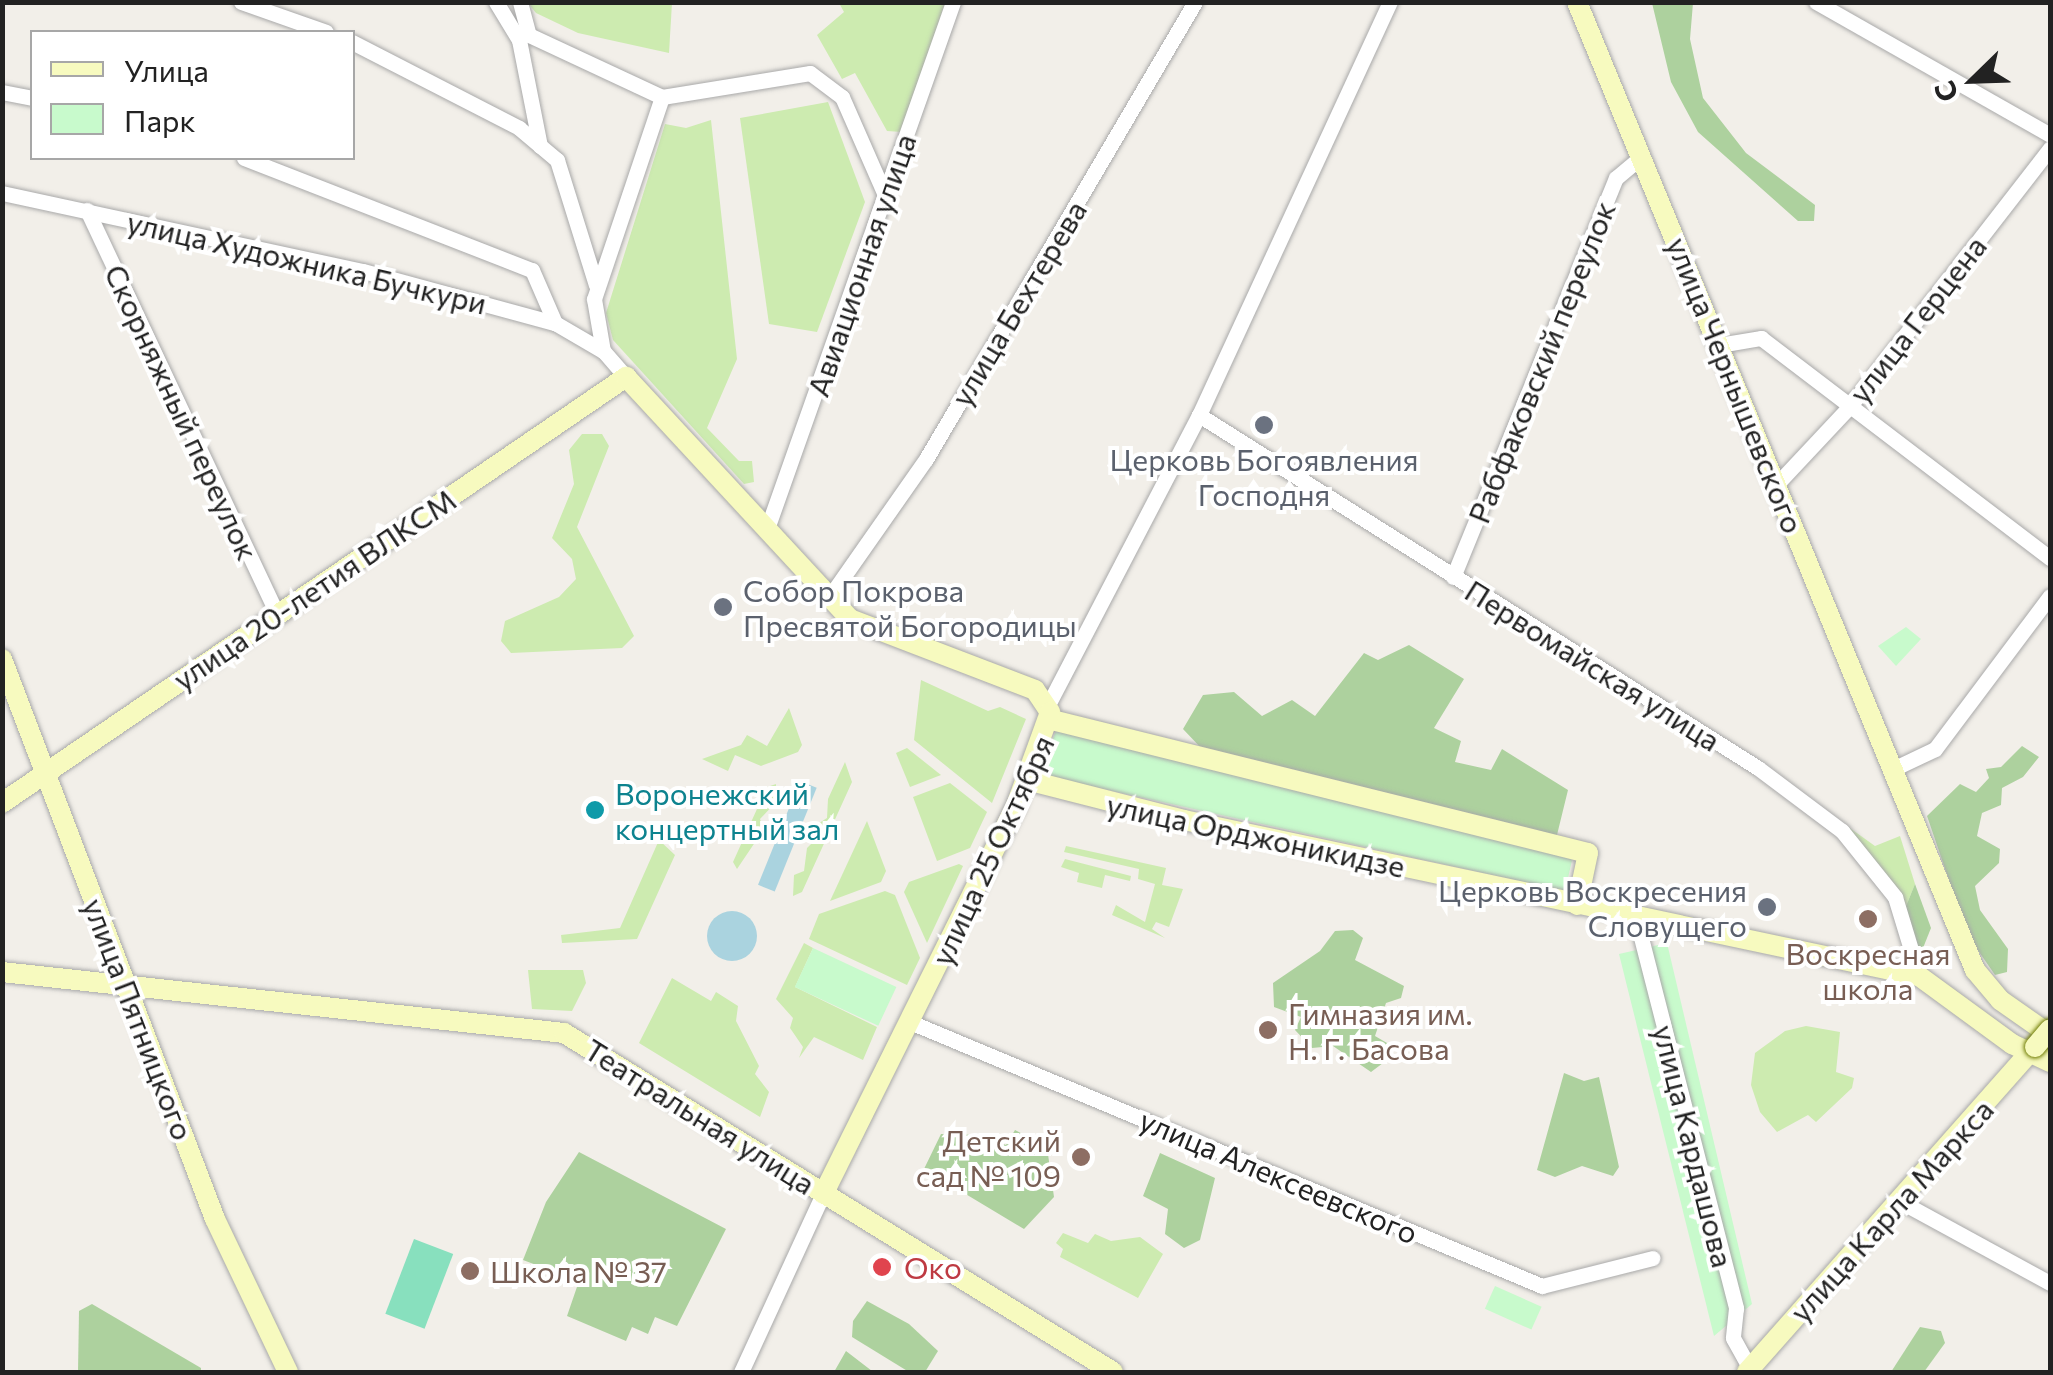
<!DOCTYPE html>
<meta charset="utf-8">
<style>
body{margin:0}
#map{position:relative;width:2053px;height:1375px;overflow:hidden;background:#f2efe9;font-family:Commissioner,sans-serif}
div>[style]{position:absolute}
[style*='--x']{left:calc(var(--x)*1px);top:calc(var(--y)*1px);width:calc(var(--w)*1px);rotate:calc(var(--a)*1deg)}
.grass>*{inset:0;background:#cdebb0}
.forest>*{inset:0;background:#add19e}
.park>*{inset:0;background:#c8facc;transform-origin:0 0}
.pitch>*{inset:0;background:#88e0be;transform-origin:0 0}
.water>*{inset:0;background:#aad3df;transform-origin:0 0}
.round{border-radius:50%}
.roads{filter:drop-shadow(0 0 2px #a9a9a9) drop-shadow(0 0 2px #a9a9a9)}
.street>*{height:15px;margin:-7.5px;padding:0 7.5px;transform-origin:7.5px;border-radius:7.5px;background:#fff}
.secondary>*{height:20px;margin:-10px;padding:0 10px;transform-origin:10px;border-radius:10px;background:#f7fabf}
.bridges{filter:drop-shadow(0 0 2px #707d05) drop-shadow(0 0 2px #707d05)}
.secondary-bridge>*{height:20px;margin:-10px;padding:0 10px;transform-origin:10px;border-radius:10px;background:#f7fabf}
.dots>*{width:28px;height:28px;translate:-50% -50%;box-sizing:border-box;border:5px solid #fff;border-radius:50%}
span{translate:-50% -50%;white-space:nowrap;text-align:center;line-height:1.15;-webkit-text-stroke:8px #fff;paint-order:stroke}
.street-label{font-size:30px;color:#222}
.worship-label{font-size:30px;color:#5b616d}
.left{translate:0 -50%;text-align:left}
.right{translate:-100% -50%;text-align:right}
.culture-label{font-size:30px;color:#0d838f}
.education-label{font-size:30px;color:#785e54}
.health-label{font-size:30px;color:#be3a42}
.frame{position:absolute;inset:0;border:5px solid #222;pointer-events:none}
.legend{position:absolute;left:30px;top:30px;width:325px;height:130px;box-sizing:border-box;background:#fff;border:2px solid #a7a7a7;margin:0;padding:12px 18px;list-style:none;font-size:30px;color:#222}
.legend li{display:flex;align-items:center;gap:20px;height:50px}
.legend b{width:50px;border:2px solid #a7a7a7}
.north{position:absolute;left:1923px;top:30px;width:100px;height:100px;-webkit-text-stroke:8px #fff;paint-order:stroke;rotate:247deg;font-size:28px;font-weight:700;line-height:40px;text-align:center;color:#222}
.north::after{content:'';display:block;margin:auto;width:35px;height:45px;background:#222;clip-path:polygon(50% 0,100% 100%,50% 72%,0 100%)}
</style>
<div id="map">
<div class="grass">
<i style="clip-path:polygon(528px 3px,672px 3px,669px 53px,578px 33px,536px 13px)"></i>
<i style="clip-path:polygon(839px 3px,945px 3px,902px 132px,887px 131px,855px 73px,842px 79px,817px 35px,844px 12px)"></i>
<i style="clip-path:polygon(828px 102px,865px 202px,817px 332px,769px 324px,740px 118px)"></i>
<i style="clip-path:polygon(711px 120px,737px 359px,707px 428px,739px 461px,752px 461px,754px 482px,744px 484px,613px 340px,606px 313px,665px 124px,686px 128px)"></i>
<i style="clip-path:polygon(582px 434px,602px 434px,609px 446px,577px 527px,634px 636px,622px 648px,511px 653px,501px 641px,505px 621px,559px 597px,576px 579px,572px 559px,552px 538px,574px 484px,569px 450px)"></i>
<i style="clip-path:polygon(921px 680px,988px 711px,1000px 707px,1026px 719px,992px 803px,914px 740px)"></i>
<i style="clip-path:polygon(789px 708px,802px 745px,798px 752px,761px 766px,735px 755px,728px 771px,702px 759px,741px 745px,747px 735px,767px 746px)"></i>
<i style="clip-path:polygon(907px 748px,941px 775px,910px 787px,896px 753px)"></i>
<i style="clip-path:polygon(845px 762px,852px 782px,802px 892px,793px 896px,794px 875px,804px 871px,807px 848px,820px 835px,816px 825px,827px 818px,828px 799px)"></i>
<i style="clip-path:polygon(950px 783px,987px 812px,970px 848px,937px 861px,913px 797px)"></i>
<i style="clip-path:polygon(776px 784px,776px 802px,760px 819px,764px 829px,737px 869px,733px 862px,767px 787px)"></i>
<i style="clip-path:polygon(867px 821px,886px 871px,881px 882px,830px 901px)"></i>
<i style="clip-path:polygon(1847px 826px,1875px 846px,1900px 836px,1915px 884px,1904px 911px)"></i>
<i style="clip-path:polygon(659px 840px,675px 855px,637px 939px,562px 943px,561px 935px,620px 928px)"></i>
<i style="clip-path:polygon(1066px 846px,1166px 868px,1162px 885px,1183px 889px,1169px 927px,1156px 922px,1152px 929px,1165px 938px,1112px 915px,1116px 905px,1145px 922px,1155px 884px,1138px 879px,1139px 869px,1064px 852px)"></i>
<i style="clip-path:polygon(1065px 859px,1131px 876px,1130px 881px,1105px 875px,1102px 888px,1077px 882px,1079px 873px,1061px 867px)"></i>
<i style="clip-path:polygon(959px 864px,963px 866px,927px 943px,904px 892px,909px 882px)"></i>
<i style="clip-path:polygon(885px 891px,895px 895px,920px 958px,907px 985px,809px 939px,819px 914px)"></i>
<i style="clip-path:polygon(804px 943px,813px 948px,795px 987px,877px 1027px,863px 1060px,814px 1037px,799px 1058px,803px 1047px,790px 1028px,793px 1018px,776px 999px)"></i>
<i style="clip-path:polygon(528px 970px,583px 970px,586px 983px,572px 1011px,532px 1009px)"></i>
<i style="clip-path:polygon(672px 978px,711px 1001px,716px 992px,738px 1006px,736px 1021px,759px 1066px,755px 1074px,769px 1092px,760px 1117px,639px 1043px)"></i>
<i style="clip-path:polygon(1806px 1026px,1840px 1032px,1836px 1072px,1854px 1078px,1852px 1088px,1816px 1122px,1808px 1115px,1777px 1132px,1760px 1112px,1751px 1085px,1755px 1053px,1785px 1031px)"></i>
<i style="clip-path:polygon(1063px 1233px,1088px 1243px,1095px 1234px,1111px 1241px,1140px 1237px,1163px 1254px,1138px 1298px,1060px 1257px,1063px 1249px,1056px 1243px)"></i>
</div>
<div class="forest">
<i style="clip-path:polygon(1652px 3px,1693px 3px,1690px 39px,1703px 98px,1746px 153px,1815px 205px,1814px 221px,1798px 221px,1698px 132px,1671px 82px)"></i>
<i style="clip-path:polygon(1409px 645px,1464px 679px,1434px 728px,1461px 741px,1455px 762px,1491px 770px,1502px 749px,1568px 790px,1556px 839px,1202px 749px,1183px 729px,1203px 695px,1234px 692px,1262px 716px,1292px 700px,1315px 716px,1364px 653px,1378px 660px)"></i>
<i style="clip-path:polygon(2022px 746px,2039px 757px,2023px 777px,2002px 788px,2001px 805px,1982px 813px,1977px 836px,2000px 849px,1999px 863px,1975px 886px,1980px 910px,2008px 949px,2007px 972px,1995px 975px,1968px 936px,1927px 816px,1960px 784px,1976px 792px,1989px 778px,1986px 769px,2001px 767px)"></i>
<i style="clip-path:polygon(1915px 884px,1931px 928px,1919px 958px,1904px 911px)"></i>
<i style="clip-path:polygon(1353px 930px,1363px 938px,1355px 960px,1404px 986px,1401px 998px,1386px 1003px,1375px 1036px,1387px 1043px,1383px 1063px,1371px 1072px,1333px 1046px,1312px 1048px,1295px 1030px,1301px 1017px,1274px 1007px,1273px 983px,1320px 951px,1335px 931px)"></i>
<i style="clip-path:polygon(1564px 1073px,1584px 1081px,1599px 1077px,1619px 1167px,1613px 1176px,1582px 1166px,1555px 1177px,1537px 1170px)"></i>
<i style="clip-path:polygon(1015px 1130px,1047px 1147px,1052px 1183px,1054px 1197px,1024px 1229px,924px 1169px,941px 1134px,979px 1135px,1006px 1145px)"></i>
<i style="clip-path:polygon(579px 1152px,726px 1229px,677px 1326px,655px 1317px,648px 1334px,632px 1327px,626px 1341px,567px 1316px,579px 1281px,523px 1260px,546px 1202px)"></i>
<i style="clip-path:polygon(1160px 1153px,1215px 1178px,1200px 1240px,1184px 1248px,1165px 1234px,1168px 1209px,1143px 1196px)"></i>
<i style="clip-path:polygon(867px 1301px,909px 1324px,938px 1351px,925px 1372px,909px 1372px,852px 1337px,853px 1321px)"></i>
<i style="clip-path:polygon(92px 1304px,201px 1368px,201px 1372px,78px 1372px,79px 1311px)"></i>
<i style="clip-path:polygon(1920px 1327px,1941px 1331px,1945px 1343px,1924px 1372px,1891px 1372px)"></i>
<i style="clip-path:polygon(846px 1351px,872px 1371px,875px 1372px,834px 1372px)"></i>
</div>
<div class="park">
<i style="clip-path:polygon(1906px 627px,1921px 639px,1896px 666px,1878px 646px)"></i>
<i style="clip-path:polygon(1056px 730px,1573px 856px,1565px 891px,1040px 775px)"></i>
<i style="clip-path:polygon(1667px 943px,1752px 1304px,1714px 1336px,1619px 954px)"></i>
<i style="left:813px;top:948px;width:92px;height:43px;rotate:25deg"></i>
<i style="left:1495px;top:1286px;width:51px;height:25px;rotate:24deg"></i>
</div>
<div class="pitch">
<i style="left:414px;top:1239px;width:42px;height:80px;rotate:21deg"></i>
</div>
<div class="water">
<i style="left:800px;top:781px;width:18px;height:112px;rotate:22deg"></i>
<i class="round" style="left:707px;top:911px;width:50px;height:50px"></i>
</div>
<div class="roads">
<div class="street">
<i style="--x:241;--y:2;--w:90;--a:19.4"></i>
<i style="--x:496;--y:2;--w:44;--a:58.8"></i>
<i style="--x:519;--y:40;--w:108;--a:78.8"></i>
<i style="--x:520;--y:2;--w:34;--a:75"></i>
<i style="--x:529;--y:35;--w:147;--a:25"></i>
<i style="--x:662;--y:97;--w:150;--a:-9.2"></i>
<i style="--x:810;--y:73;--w:40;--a:37"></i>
<i style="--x:842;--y:97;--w:107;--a:66.3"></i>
<i style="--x:1816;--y:2;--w:269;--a:29.6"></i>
<i style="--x:352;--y:42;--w:188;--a:27.2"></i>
<i style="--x:519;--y:128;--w:50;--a:40.1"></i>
<i style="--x:557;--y:160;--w:131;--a:72.7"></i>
<i style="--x:2;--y:92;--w:31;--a:11"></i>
<i style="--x:244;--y:158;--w:309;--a:21.3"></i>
<i style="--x:532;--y:270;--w:58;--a:66.5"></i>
<i style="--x:2;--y:193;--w:369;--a:12.2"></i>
<i style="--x:363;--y:271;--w:199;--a:15.2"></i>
<i style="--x:555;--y:323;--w:56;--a:30.3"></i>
<i style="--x:87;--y:210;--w:446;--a:64.8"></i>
<i style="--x:1719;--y:345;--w:43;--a:-9.5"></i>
<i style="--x:1761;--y:338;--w:363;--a:37.3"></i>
<i style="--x:626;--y:377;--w:35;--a:-131"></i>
<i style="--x:603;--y:351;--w:53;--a:-99.8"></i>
<i style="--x:594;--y:299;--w:213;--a:-71.4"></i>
<i style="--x:1199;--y:415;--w:661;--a:32.27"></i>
<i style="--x:1758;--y:768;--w:105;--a:36.9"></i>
<i style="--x:1842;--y:831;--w:85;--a:51.2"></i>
<i style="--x:1895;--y:897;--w:83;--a:73.1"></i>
<i style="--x:1777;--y:484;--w:107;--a:-46.9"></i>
<i style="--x:1850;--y:406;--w:326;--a:-52.2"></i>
<i style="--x:768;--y:526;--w:556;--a:-70.55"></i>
<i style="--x:1453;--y:577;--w:431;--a:-67.8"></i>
<i style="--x:1616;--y:178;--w:34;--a:-40"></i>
<i style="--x:830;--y:596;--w:167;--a:-55"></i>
<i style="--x:926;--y:459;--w:530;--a:-59.52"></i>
<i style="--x:1048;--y:705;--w:327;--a:-62.5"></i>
<i style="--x:1199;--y:415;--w:455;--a:-65.2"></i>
<i style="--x:1895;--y:768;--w:44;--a:-25.4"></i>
<i style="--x:1935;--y:749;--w:191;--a:-53.1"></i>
<i style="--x:1636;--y:918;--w:403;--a:75.6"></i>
<i style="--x:1736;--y:1308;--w:30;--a:96"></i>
<i style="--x:1733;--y:1338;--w:35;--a:61"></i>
<i style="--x:910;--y:1022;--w:685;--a:22.67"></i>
<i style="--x:1542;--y:1286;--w:114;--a:-14.2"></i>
<i style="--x:1903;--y:1203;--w:167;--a:28.6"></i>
<i style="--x:741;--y:1372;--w:196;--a:-65.3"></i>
</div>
<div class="secondary">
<i style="--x:1577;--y:2;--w:1047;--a:67.65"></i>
<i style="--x:1975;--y:970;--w:39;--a:50"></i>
<i style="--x:2000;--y:1000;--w:61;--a:35"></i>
<i style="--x:2;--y:659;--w:599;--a:69.18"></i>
<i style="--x:215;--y:1219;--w:170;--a:64.5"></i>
<i style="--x:1052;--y:720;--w:552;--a:13.94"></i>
<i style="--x:1588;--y:853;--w:53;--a:101.9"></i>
<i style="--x:1027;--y:780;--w:162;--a:14.3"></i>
<i style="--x:1184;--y:820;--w:751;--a:11.98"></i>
<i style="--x:1919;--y:976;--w:115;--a:36.2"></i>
<i style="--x:2012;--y:1044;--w:42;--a:25.3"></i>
<i style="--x:2;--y:803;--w:756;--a:-34.32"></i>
<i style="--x:626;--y:377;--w:330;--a:47.2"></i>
<i style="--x:850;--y:619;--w:198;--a:21"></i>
<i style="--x:1035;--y:690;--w:27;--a:56"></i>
<i style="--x:1050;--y:712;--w:100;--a:109.9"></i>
<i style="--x:1016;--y:806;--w:433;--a:116.4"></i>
<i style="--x:2;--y:972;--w:565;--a:6.19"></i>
<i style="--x:564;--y:1033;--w:645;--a:31.69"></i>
<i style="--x:1747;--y:1372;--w:434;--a:-48.5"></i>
</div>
</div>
<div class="bridges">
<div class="secondary-bridge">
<i style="--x:2035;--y:1047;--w:23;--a:-50"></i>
</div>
</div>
<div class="dots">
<i style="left:1264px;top:425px;background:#6b7280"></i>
<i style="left:723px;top:607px;background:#6b7280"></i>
<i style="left:595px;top:810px;background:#0f9aa8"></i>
<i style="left:1767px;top:907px;background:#6b7280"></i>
<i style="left:1868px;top:919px;background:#8d6e63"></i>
<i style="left:1268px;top:1030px;background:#8d6e63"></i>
<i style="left:1081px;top:1157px;background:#8d6e63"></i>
<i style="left:882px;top:1267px;background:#e0444e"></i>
<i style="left:470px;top:1271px;background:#8d6e63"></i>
</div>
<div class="street-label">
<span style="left:307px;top:262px;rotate:13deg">улица Художника Бучкури</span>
<span style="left:861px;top:265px;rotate:-71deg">Авиационная улица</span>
<span style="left:1018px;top:303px;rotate:-59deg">улица Бехтерева</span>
<span style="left:1917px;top:319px;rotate:-52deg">улица Герцена</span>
<span style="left:1541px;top:362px;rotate:-68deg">Рабфаковский переулок</span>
<span style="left:1736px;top:385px;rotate:68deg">улица Чернышевского</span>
<span style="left:182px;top:412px;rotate:65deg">Скорняжный переулок</span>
<span style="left:314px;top:589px;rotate:-34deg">улица 20-летия ВЛКСМ</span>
<span style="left:1593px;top:665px;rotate:32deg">Первомайская улица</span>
<span style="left:1256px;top:835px;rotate:12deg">улица Орджоникидзе</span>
<span style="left:992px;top:850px;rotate:-65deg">улица 25 Октября</span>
<span style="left:139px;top:1019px;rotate:69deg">улица Пятницкого</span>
<span style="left:700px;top:1116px;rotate:32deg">Театральная улица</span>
<span style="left:1694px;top:1146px;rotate:76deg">улица Кардашова</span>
<span style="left:1279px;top:1176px;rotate:23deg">улица Алексеевского</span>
<span style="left:1891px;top:1210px;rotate:-48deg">улица Карла Маркса</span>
</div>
<div class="worship-label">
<span style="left:1264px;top:476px">Церковь Богоявления<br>Господня</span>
<span class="left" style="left:743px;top:607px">Собор Покрова<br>Пресвятой Богородицы</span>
<span class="right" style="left:1747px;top:907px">Церковь Воскресения<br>Словущего</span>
</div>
<div class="culture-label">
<span class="left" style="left:615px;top:810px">Воронежский<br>концертный зал</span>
</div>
<div class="education-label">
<span style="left:1868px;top:970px">Воскресная<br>школа</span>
<span class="left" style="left:1288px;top:1030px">Гимназия им.<br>Н. Г. Басова</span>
<span class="right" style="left:1061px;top:1157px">Детский<br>сад № 109</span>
<span class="left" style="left:490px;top:1271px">Школа № 37</span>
</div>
<div class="health-label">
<span class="left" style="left:904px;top:1267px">Око</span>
</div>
<div class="frame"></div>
<ul class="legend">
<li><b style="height:12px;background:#f7fabf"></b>Улица</li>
<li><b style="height:28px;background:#c8facc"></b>Парк</li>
</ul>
<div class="north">С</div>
</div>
